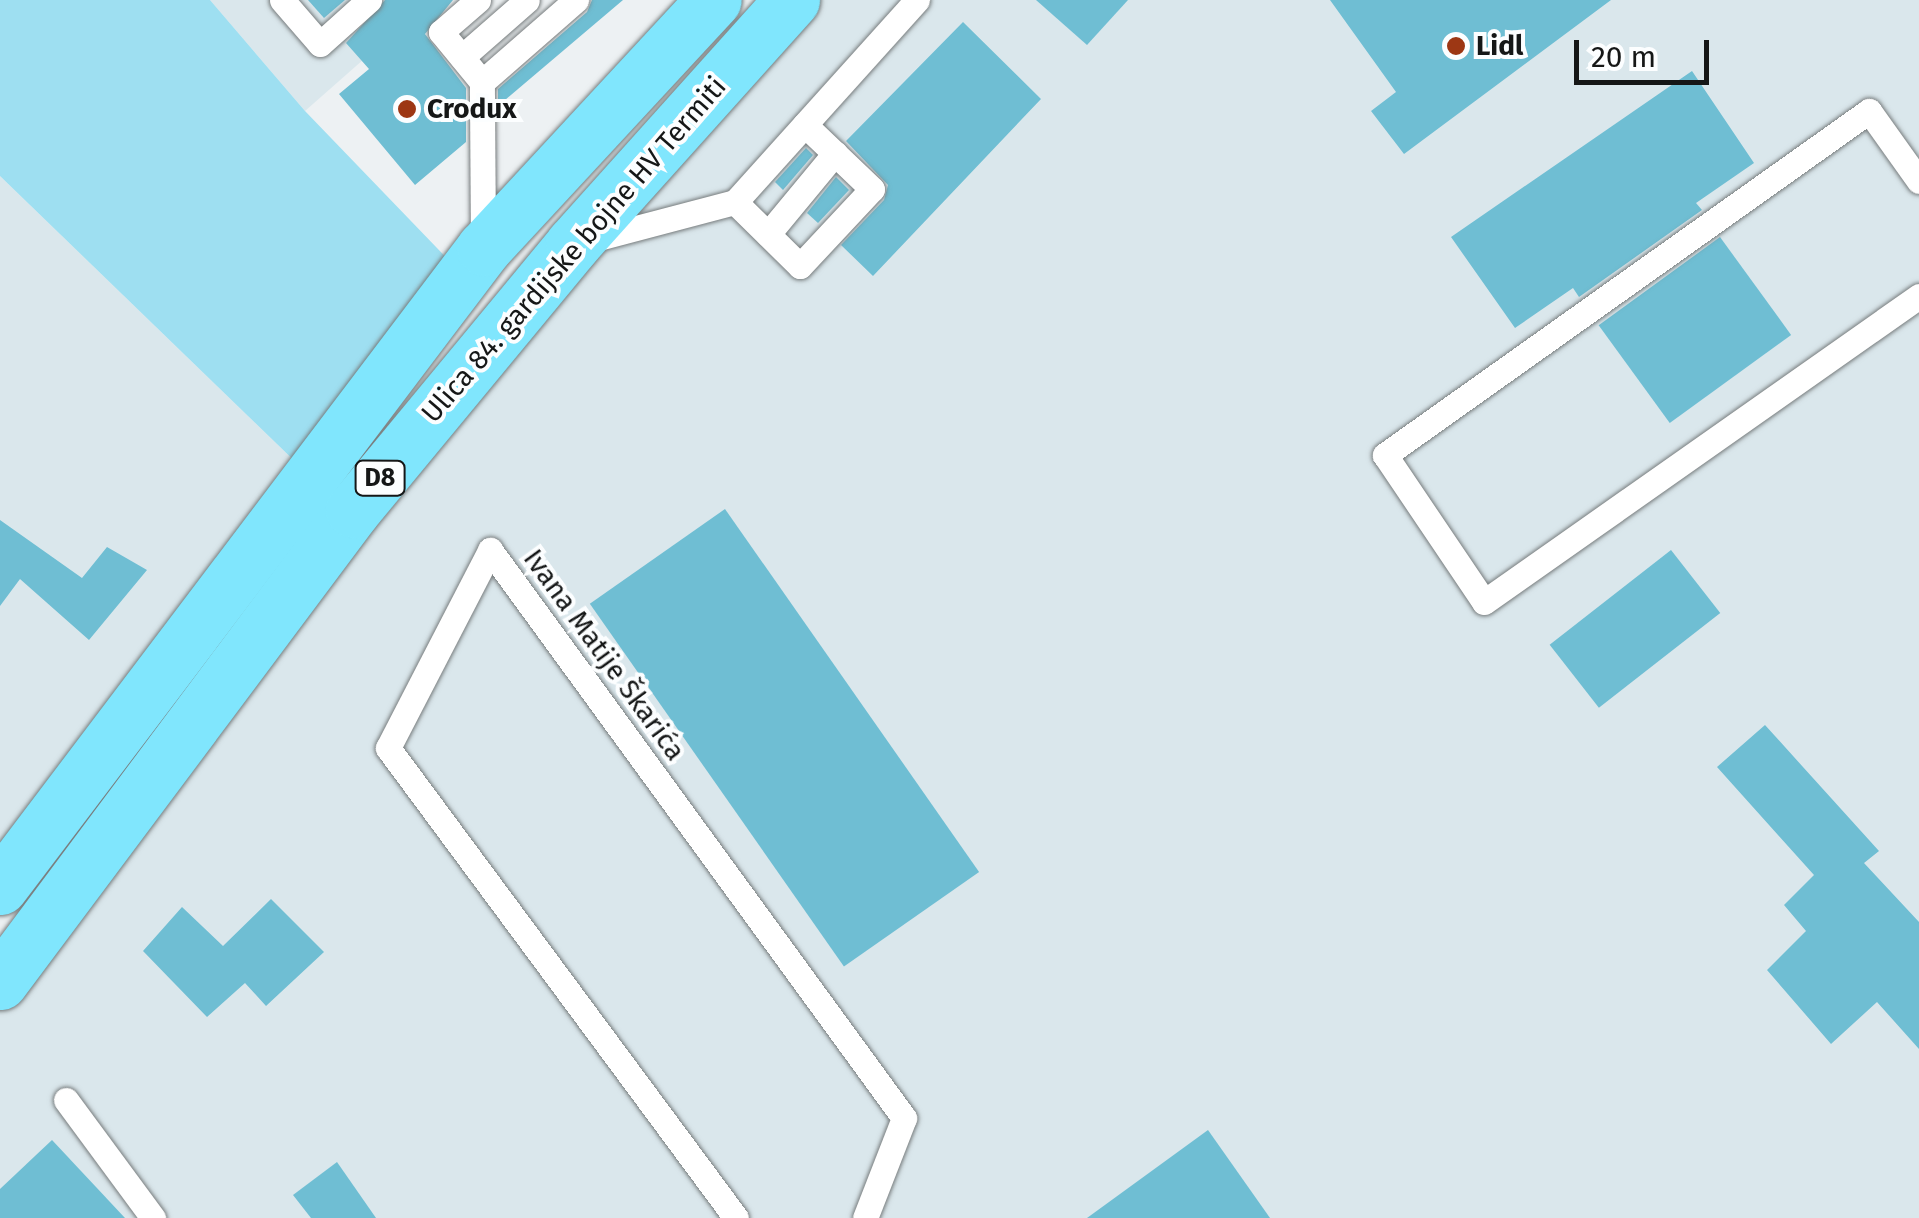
<!DOCTYPE html>
<meta charset="utf-8">
<style>
body{margin:0}
#map{position:relative;width:1919px;height:1218px;overflow:hidden;background:#edf1f3;font-family:"Fira Sans",sans-serif}
div>[style]{position:absolute}
[style*='--x']{left:calc(var(--x)*1px);top:calc(var(--y)*1px);width:calc(var(--w)*1px);rotate:calc(var(--a)*1deg)}
.built>*{inset:0;background:#dae7ec}
.green>*{inset:0;background:#9edff1}
.building>*{inset:0;background:#6fbed3;transform-origin:0 0}
.roads{filter:drop-shadow(0 0 2px #777c7d) drop-shadow(0 0 2px #777c7d)}
.lane>*{height:25px;margin:-12.5px;padding:0 12.5px;transform-origin:12.5px;border-radius:12.5px;background:#fff}
.primary>*{height:55px;margin:-27.5px;padding:0 27.5px;transform-origin:27.5px;border-radius:27.5px;background:#80e6fd}
.dots>*{width:28px;height:28px;translate:-50% -50%;box-sizing:border-box;border:5px solid #fcfeff;border-radius:50%}
span{translate:-50% -50%;white-space:nowrap;text-align:center;line-height:1.15;-webkit-text-stroke:8px #fcfeff;paint-order:stroke}
.shield-label span{padding:2px 8px;background:#fcfeff;border:2px solid;border-radius:8px;-webkit-text-stroke-width:0}
.shield-label{font-size:25px;color:#151717;font-weight:700}
.poi-label{font-size:28px;color:#151717;font-weight:700}
.left{translate:0 -50%;text-align:left}
.street-label{font-size:28px;color:#151717}
.scale{position:absolute;left:1574px;top:40px;width:135px;height:45px;box-sizing:border-box;border:5px solid #151717;border-top:0;padding-left:12px;font-size:30px;line-height:35px;white-space:nowrap;color:#151717;-webkit-text-stroke:8px #fcfeff;paint-order:stroke}
</style>
<div id="map">
<div class="built">
<i style="clip-path:polygon(210px 0,431px 0,305px 111px)"></i>
<i style="clip-path:polygon(792px 0,1919px 0,1919px 1218px,0 1218px,0 1004px,166px 759px)"></i>
<i style="clip-path:polygon(0 176px,309px 475px,0 887px)"></i>
</div>
<div class="green">
<i style="clip-path:polygon(0 0,210px 0,305px 111px,463px 275px,309px 475px,0 176px)"></i>
</div>
<div class="building">
<i style="clip-path:polygon(308px 0,345px 0,324px 18px)"></i>
<i style="clip-path:polygon(385px 0,453px 0,425px 34px,466px 88px,466px 142px,415px 185px,339px 94px,369px 69px,346px 43px)"></i>
<i style="clip-path:polygon(592px 0,623px 0,498px 106px,498px 89px,587px 12px)"></i>
<i style="clip-path:polygon(1036px 0,1128px 0,1087px 45px)"></i>
<i style="clip-path:polygon(1330px 0,1611px 0,1404px 154px,1371px 111px,1396px 92px)"></i>
<i style="clip-path:polygon(963px 22px,1041px 99px,873px 276px,841px 245px,884px 200px,888px 185px,846px 141px)"></i>
<i style="clip-path:polygon(1692px 71px,1754px 163px,1696px 203px,1702px 210px,1579px 297px,1573px 288px,1515px 328px,1451px 237px)"></i>
<i style="clip-path:polygon(806px 148px,813px 155px,783px 190px,775px 182px)"></i>
<i style="clip-path:polygon(836px 177px,849px 190px,818px 223px,807px 213px)"></i>
<i style="left:1720px;top:237px;width:121px;height:150px;rotate:54deg"></i>
<i style="left:725px;top:509px;width:443px;height:165px;rotate:55deg"></i>
<i style="clip-path:polygon(0 520px,82px 578px,107px 547px,147px 570px,89px 640px,20px 579px,0 606px)"></i>
<i style="left:1671px;top:550px;width:80px;height:154px;rotate:52deg"></i>
<i style="clip-path:polygon(1765px 725px,1879px 851px,1864px 863px,1919px 922px,1919px 1049px,1877px 1002px,1831px 1044px,1767px 970px,1806px 931px,1784px 905px,1814px 875px,1717px 767px)"></i>
<i style="clip-path:polygon(271px 899px,324px 952px,266px 1006px,245px 983px,207px 1017px,143px 951px,182px 907px,223px 946px)"></i>
<i style="clip-path:polygon(1208px 1130px,1270px 1218px,1087px 1218px)"></i>
<i style="clip-path:polygon(52px 1140px,125px 1218px,0 1218px,0 1189px)"></i>
<i style="clip-path:polygon(337px 1162px,376px 1218px,311px 1218px,293px 1195px)"></i>
</div>
<div class="roads">
<div class="lane">
<i style="--x:282;--y:0;--w:58;--a:49.2"></i>
<i style="--x:320;--y:44;--w:66;--a:-41.9"></i>
<i style="--x:478;--y:0;--w:49;--a:139.1"></i>
<i style="--x:441;--y:32;--w:65;--a:50.6"></i>
<i style="--x:462;--y:57;--w:86;--a:-41.2"></i>
<i style="--x:1919;--y:181;--w:86;--a:-125.5"></i>
<i style="--x:1869;--y:111;--w:594;--a:144.6"></i>
<i style="--x:1385;--y:455;--w:177;--a:56"></i>
<i style="--x:1484;--y:602;--w:532;--a:-35.12"></i>
<i style="--x:735;--y:202;--w:91;--a:44.6"></i>
<i style="--x:800;--y:266;--w:105;--a:-46.9"></i>
<i style="--x:872;--y:189;--w:93;--a:-136.3"></i>
<i style="--x:768;--y:234;--w:105;--a:-50.4"></i>
<i style="--x:587;--y:241;--w:153;--a:-14.8"></i>
<i style="--x:735;--y:202;--w:272;--a:-48"></i>
<i style="--x:483;--y:242;--w:160;--a:-90.4"></i>
<i style="--x:482;--y:82;--w:125;--a:-41.1"></i>
<i style="--x:66;--y:1100;--w:147;--a:53.6"></i>
<i style="--x:736;--y:1218;--w:585;--a:-126.52"></i>
<i style="--x:388;--y:748;--w:223;--a:-62.7"></i>
<i style="--x:490;--y:550;--w:703;--a:53.91"></i>
<i style="--x:904;--y:1118;--w:107;--a:111.3"></i>
</div>
<div class="primary">
<i style="--x:0;--y:887;--w:802;--a:-52.86"></i>
<i style="--x:484;--y:248;--w:338;--a:-47.2"></i>
<i style="--x:0;--y:982;--w:589;--a:-53.21"></i>
<i style="--x:353;--y:510;--w:345;--a:-50.4"></i>
<i style="--x:573;--y:244;--w:328;--a:-48.1"></i>
</div>
</div>
<div class="dots">
<i style="left:1456px;top:46px;background:#9d3714"></i>
<i style="left:407px;top:109px;background:#9d3714"></i>
</div>
<div class="shield-label">
<span style="left:380px;top:478px">D8</span>
</div>
<div class="poi-label">
<span class="left" style="left:1476px;top:46px">Lidl</span>
<span class="left" style="left:427px;top:109px">Crodux</span>
</div>
<div class="street-label">
<span style="left:574px;top:250px;rotate:-49deg">Ulica 84. gardijske bojne HV Termiti</span>
<span style="left:604px;top:655px;rotate:54deg">Ivana Matije Škarića</span>
</div>
<div class="scale">20 m</div>
</div>
